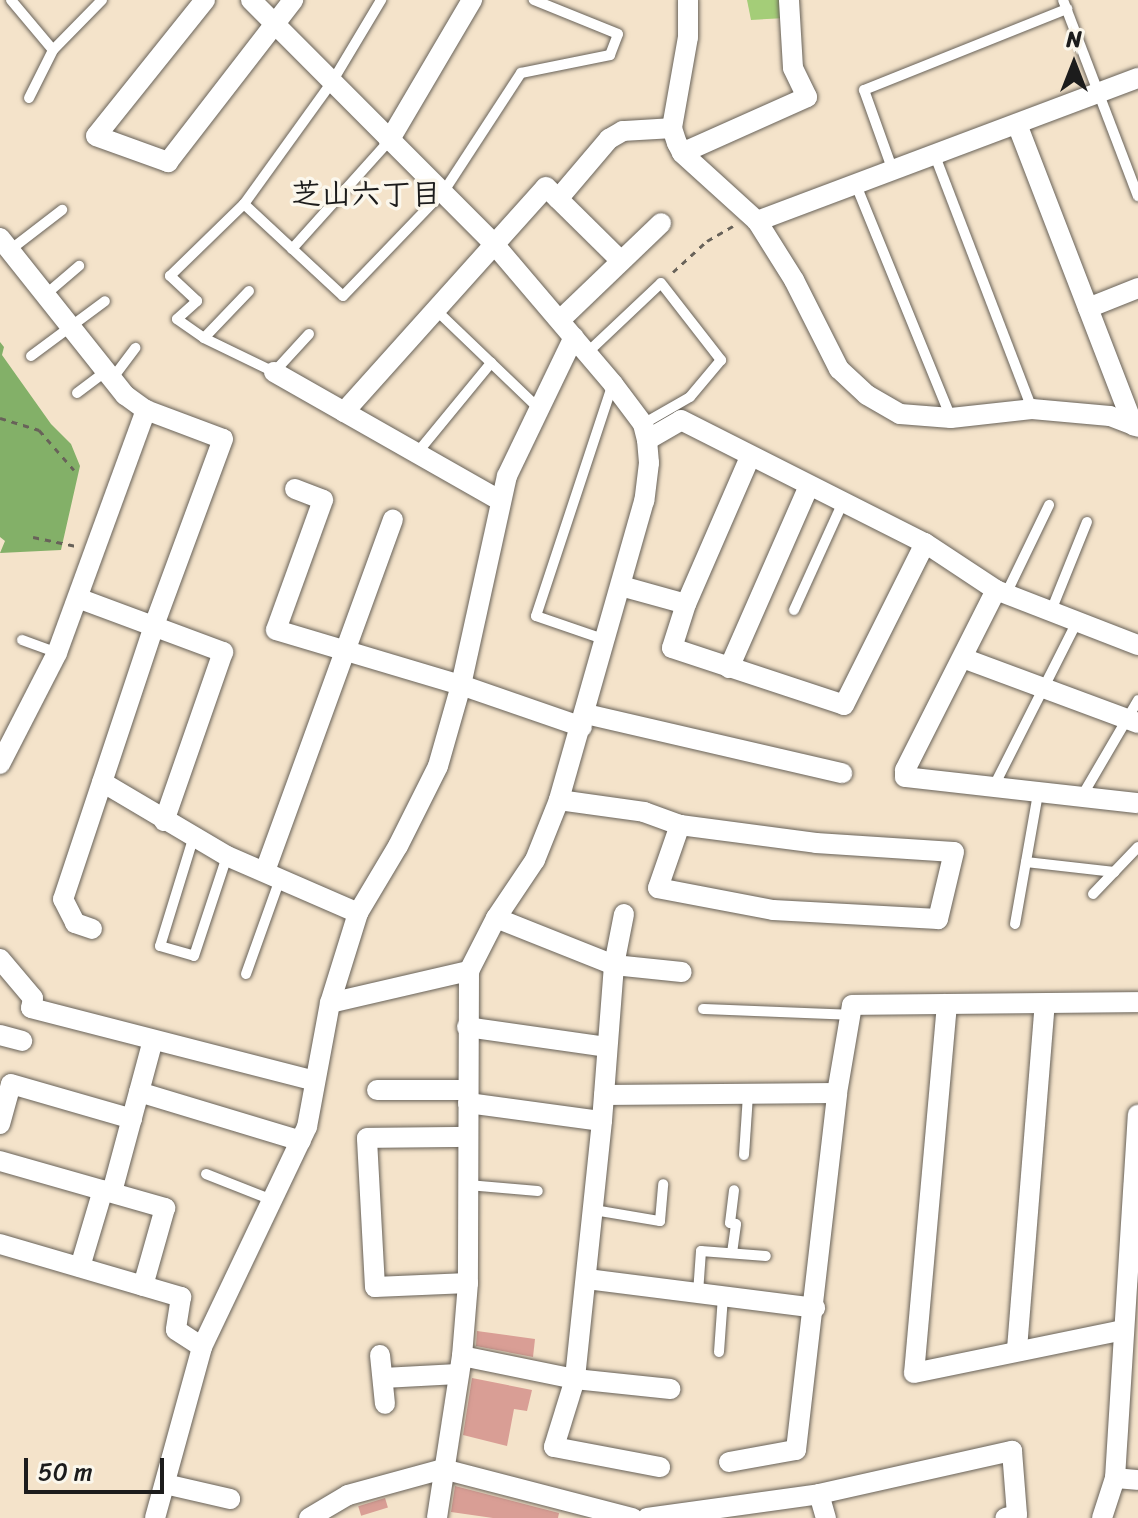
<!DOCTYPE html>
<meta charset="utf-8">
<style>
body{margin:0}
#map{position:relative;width:1138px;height:1518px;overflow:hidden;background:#f4e3ca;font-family:Sriracha,"Klee One",sans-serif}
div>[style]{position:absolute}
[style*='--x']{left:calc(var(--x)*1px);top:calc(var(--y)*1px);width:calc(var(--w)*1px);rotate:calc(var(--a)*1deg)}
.green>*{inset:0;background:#a4cd78}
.forest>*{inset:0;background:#83b068}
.building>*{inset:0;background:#d99e95;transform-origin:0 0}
.path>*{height:3px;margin-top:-1.5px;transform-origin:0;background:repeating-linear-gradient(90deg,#686259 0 6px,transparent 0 12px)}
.roads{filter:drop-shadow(0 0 2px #686259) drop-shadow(0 0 2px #686259)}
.lane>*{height:10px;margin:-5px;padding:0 5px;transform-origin:5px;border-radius:5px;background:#fff}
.street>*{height:20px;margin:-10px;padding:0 10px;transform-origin:10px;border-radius:10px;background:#fff}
span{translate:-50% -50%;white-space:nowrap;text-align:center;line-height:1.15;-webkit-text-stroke:7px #fbf7ec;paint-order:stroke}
.neighbourhood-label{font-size:30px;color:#1c1c1c;font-weight:700}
.north{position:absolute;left:1034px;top:24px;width:80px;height:80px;-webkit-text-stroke:6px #fbf7ec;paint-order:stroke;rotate:0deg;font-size:22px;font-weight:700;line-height:32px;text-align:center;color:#1c1c1c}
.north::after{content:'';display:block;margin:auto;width:28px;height:36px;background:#1c1c1c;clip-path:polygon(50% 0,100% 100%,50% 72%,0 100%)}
.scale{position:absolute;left:24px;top:1458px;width:140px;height:36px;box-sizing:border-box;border:4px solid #1c1c1c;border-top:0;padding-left:10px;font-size:24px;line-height:28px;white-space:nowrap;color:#1c1c1c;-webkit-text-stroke:6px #fbf7ec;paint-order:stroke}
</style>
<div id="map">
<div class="green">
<i style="clip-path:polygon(747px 0,783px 0,786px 18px,751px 20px)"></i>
</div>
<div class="forest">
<i style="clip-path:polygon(0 342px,4px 347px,2px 355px,51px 424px,71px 444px,80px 466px,61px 550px,0 553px,5px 541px,0 537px)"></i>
</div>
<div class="building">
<i style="clip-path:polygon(477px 1331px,535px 1339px,533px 1357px,476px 1346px)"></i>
<i style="clip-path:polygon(472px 1378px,532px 1390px,527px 1411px,514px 1409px,507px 1446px,463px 1435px)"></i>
<i style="clip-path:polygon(455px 1486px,559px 1513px,558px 1518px,493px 1518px,451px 1512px)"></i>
<i style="left:385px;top:1498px;width:10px;height:28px;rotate:73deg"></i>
</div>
<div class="path">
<i style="--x:673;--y:272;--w:46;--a:-42.4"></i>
<i style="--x:707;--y:241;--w:30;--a:-30"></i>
<i style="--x:0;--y:418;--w:41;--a:17.1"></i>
<i style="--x:39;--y:430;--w:53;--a:48.8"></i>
<i style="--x:33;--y:537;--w:44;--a:11.8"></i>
</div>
<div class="roads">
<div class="lane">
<i style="--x:11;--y:0;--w:65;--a:50"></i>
<i style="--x:53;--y:50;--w:70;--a:-45.6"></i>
<i style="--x:1063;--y:0;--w:210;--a:69.1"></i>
<i style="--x:29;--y:98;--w:54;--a:-63.4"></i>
<i style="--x:935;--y:156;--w:271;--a:69"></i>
<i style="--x:893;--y:171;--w:86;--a:-109.7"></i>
<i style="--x:864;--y:90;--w:219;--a:-21.8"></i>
<i style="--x:856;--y:185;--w:252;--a:67.8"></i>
<i style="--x:244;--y:204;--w:135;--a:42.9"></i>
<i style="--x:343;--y:296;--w:146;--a:-46.1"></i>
<i style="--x:444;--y:191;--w:141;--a:-56.9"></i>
<i style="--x:521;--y:73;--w:91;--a:-11.4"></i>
<i style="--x:610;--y:55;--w:22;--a:-69"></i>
<i style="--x:618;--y:34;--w:91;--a:-158"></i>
<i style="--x:292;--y:249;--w:145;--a:-48.1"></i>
<i style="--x:10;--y:250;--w:66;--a:-37.6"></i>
<i style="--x:45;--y:295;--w:45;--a:-40.5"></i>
<i style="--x:436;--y:310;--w:140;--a:43.8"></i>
<i style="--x:309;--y:334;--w:52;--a:132.6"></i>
<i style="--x:274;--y:372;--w:78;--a:-154.1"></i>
<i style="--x:204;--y:338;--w:33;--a:-145"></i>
<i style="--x:177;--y:319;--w:27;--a:-42"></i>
<i style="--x:197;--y:301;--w:37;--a:-137"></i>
<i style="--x:170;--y:276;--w:103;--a:-44.2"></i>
<i style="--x:244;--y:204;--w:150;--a:-54.2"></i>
<i style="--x:332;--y:82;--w:96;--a:-59.1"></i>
<i style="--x:204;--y:338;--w:65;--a:-46.2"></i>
<i style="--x:588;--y:352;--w:100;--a:-43.4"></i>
<i style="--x:661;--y:283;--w:98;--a:52.1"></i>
<i style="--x:721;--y:360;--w:48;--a:130"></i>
<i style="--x:690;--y:397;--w:54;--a:150.1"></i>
<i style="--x:31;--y:356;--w:92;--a:-36.6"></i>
<i style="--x:112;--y:379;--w:39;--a:-53"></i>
<i style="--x:77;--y:393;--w:35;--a:-37"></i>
<i style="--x:417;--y:453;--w:117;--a:-50.6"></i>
<i style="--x:1006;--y:594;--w:99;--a:-64.2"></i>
<i style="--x:794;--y:610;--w:119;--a:-65.6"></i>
<i style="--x:1051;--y:611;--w:96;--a:-68"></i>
<i style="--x:22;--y:640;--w:37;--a:20"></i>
<i style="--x:606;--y:640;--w:74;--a:-161.1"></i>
<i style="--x:536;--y:616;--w:242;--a:-71.7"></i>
<i style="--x:993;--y:788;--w:186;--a:-63.2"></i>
<i style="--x:1082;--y:796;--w:111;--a:-59.7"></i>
<i style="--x:193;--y:839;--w:112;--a:107.1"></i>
<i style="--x:160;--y:946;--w:35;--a:16"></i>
<i style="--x:194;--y:956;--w:105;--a:-71.7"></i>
<i style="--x:1026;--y:862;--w:89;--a:6.5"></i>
<i style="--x:1093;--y:894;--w:65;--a:-46.2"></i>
<i style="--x:1015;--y:924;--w:132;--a:-80"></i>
<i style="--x:246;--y:974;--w:101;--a:-70.3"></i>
<i style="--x:703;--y:1009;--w:147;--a:2.3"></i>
<i style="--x:744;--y:1155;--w:61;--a:-86.2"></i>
<i style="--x:206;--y:1174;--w:71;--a:21.5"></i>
<i style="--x:468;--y:1185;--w:70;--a:4.9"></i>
<i style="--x:594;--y:1210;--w:67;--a:9.5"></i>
<i style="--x:660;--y:1221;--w:37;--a:-85"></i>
<i style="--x:732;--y:1253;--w:29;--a:-82"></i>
<i style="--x:736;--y:1224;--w:6;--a:-171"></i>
<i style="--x:730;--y:1223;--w:33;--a:-83"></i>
<i style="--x:698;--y:1293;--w:42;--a:-85.9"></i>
<i style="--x:701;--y:1251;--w:65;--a:4.4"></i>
<i style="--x:719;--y:1352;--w:56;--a:-85.9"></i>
</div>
<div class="street">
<i style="--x:205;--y:0;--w:174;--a:128.7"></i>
<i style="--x:96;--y:136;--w:77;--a:19.9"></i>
<i style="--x:168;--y:162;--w:205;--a:-52.3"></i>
<i style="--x:251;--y:0;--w:344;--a:45.1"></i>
<i style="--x:494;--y:244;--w:184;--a:49.6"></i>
<i style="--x:613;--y:384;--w:50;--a:53.1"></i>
<i style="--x:643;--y:424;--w:16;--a:76"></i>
<i style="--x:647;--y:440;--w:23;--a:85"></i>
<i style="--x:649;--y:463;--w:38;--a:97"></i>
<i style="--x:644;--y:501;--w:311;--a:105.9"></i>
<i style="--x:559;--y:800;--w:65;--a:111.8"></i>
<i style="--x:535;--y:860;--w:70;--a:123.9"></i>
<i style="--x:496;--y:918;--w:59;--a:117"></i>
<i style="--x:469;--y:971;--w:312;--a:90.2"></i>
<i style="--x:468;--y:1283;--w:73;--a:94.7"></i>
<i style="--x:462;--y:1356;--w:164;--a:98.8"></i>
<i style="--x:688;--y:0;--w:37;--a:90"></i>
<i style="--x:688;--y:37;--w:92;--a:100"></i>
<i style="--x:672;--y:128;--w:16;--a:72"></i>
<i style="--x:677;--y:143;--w:11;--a:63"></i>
<i style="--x:682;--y:153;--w:101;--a:42.2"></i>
<i style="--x:757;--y:221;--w:70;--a:57.9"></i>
<i style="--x:794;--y:280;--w:100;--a:63.2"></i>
<i style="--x:839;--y:369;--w:38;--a:43"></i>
<i style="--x:867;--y:395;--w:38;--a:30"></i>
<i style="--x:900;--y:414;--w:51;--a:4.5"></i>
<i style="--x:951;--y:418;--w:81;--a:-6.3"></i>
<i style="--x:1032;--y:409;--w:78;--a:5.1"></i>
<i style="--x:1110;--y:416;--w:30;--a:21"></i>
<i style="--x:1017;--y:124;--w:323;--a:68.9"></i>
<i style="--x:389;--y:141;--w:164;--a:-59.5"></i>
<i style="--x:682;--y:153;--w:137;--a:-24.1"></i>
<i style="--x:807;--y:97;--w:32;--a:-116"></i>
<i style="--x:793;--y:68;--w:68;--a:-93.4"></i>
<i style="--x:558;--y:199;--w:79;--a:-49.6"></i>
<i style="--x:609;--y:139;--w:16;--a:-30"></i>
<i style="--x:623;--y:131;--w:49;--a:-3.5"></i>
<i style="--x:757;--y:221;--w:407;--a:-20.6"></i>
<i style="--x:0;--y:238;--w:201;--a:51.5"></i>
<i style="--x:125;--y:395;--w:26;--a:36"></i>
<i style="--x:146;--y:410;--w:82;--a:20.6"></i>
<i style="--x:223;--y:439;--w:199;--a:110.3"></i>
<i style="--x:154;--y:626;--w:288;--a:108.4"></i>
<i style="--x:63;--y:899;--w:27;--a:63"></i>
<i style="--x:75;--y:923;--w:18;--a:19"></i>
<i style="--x:1088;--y:308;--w:54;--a:-21.8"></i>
<i style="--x:560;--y:320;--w:140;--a:-43.8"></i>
<i style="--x:274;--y:372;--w:259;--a:29.6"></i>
<i style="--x:344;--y:412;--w:302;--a:-48.1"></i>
<i style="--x:546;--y:187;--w:105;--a:44.6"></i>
<i style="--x:647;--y:440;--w:39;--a:-30"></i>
<i style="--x:681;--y:420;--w:273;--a:26.8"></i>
<i style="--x:925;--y:543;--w:85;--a:33.5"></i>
<i style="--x:996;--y:590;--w:152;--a:21.2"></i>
<i style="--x:750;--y:457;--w:160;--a:113.5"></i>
<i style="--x:686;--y:604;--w:46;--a:107.7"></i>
<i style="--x:672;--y:648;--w:181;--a:18.3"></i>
<i style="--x:844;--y:705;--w:181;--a:-63.4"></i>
<i style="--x:295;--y:489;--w:30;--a:21"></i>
<i style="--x:323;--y:500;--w:138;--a:109.9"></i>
<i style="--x:276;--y:630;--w:193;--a:16.6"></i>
<i style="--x:461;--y:685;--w:128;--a:19.1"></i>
<i style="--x:621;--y:586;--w:67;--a:15.5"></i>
<i style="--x:996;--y:590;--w:202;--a:116.8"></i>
<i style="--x:905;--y:770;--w:7;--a:90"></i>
<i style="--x:905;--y:777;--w:234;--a:6.4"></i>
<i style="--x:78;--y:598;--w:155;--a:20.4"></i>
<i style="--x:223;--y:652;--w:179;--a:109.2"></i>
<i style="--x:963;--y:658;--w:187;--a:20.4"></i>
<i style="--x:729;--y:668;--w:199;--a:-66.3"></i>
<i style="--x:586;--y:714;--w:263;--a:13"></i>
<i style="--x:0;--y:764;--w:125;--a:-62.8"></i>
<i style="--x:57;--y:653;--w:259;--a:-69.9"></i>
<i style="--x:102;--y:782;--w:145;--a:30.6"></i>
<i style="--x:227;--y:856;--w:143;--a:23.5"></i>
<i style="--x:559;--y:800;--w:86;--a:8"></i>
<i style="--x:644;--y:812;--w:38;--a:20"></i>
<i style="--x:680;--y:825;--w:137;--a:7.5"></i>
<i style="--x:816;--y:843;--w:138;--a:3.7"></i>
<i style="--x:954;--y:852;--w:69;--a:103.4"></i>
<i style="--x:938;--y:919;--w:165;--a:-176.9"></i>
<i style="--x:773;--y:910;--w:117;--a:-169.2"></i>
<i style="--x:658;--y:888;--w:67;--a:-70.8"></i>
<i style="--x:265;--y:871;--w:374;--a:-70"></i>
<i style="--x:624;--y:914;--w:52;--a:101.1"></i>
<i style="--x:614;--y:965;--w:156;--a:94.4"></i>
<i style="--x:602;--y:1121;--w:259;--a:96"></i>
<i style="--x:575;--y:1379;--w:71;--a:107.2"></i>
<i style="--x:554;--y:1447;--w:108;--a:10.7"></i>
<i style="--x:496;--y:918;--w:127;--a:21.7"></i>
<i style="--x:614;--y:965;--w:68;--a:5.9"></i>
<i style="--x:0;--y:959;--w:51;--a:49.8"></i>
<i style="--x:33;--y:998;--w:10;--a:101"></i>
<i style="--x:31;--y:1008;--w:293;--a:14.4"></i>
<i style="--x:330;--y:1003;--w:143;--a:-13"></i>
<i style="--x:947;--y:1004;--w:370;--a:95.1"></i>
<i style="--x:914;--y:1373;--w:213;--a:-11.6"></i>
<i style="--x:467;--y:1027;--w:141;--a:8.1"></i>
<i style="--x:0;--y:1035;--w:23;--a:15"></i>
<i style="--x:377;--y:1090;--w:91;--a:0"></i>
<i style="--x:139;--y:1092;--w:169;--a:16.8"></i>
<i style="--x:604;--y:1095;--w:233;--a:-0.5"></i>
<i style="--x:468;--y:1103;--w:135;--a:7.7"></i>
<i style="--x:0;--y:1124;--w:41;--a:-74.6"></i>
<i style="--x:11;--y:1084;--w:126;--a:16.1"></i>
<i style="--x:0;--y:1161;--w:172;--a:15.9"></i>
<i style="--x:165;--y:1208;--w:81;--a:105.8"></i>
<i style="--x:112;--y:1192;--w:157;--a:-74.9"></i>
<i style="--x:0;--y:1244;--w:189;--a:16.3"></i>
<i style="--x:181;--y:1297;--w:33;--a:99"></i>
<i style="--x:176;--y:1330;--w:31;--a:33"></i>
<i style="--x:80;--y:1267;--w:80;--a:-73.4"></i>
<i style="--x:587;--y:1279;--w:230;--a:7.2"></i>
<i style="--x:468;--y:1283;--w:93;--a:177.5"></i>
<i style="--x:375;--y:1287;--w:149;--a:-93.1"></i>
<i style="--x:367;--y:1138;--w:101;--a:-0.6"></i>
<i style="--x:1017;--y:1349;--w:346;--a:-85.4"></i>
<i style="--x:380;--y:1355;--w:49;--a:84.2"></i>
<i style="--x:462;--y:1356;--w:115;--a:11.5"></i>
<i style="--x:575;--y:1379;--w:96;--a:6"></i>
<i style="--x:383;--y:1378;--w:75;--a:-3.1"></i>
<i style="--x:729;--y:1462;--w:68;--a:-10.2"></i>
<i style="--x:796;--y:1450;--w:359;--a:-83.4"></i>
<i style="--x:837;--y:1093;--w:89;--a:-80.3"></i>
<i style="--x:852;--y:1005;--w:286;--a:-0.6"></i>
<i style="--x:1115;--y:1478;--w:23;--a:5"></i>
<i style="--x:165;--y:1484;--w:67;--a:13"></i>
<i style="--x:819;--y:1494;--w:25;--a:74"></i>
<i style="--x:155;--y:1518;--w:177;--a:-74.6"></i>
<i style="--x:202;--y:1347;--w:244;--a:-64.5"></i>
<i style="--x:307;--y:1127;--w:126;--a:-79.5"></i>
<i style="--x:330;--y:1003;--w:94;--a:-72.7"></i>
<i style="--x:358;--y:913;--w:78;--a:-59.2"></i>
<i style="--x:398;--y:846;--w:89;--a:-63.4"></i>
<i style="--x:438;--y:766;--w:84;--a:-74.1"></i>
<i style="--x:461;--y:685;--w:214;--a:-77.6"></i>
<i style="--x:507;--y:476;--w:154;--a:-64.3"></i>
<i style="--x:309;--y:1518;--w:45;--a:-30.5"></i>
<i style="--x:348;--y:1495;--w:98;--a:-15.3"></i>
<i style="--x:443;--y:1469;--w:196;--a:14.5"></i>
<i style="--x:647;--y:1518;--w:174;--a:-7.9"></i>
<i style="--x:819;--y:1494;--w:198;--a:-12.6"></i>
<i style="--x:1012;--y:1451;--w:64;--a:85.5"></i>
<i style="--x:1017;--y:1515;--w:12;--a:166"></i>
<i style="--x:1102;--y:1518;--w:42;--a:-72"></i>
<i style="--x:1115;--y:1478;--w:364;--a:-86.4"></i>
</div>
</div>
<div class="neighbourhood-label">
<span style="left:366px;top:194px">芝山六丁目</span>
</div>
<div class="north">N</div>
<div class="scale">50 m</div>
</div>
